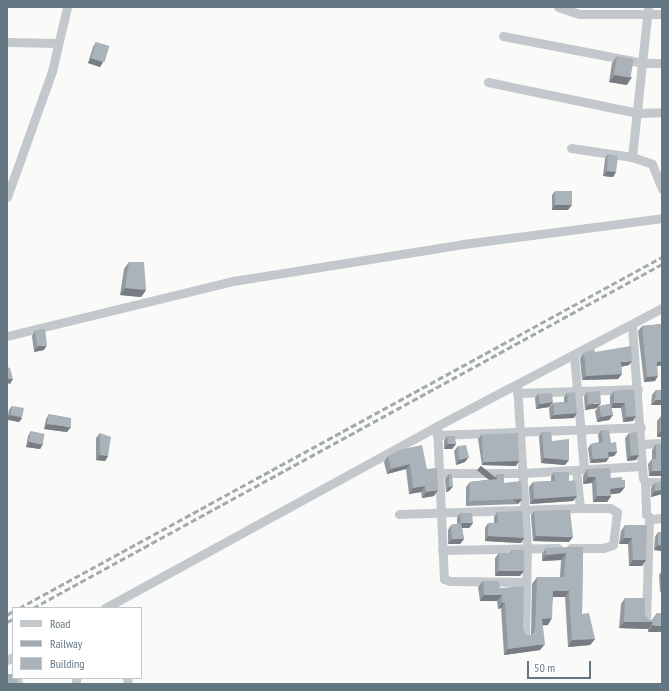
<!DOCTYPE html>
<style>
body{margin:0}
#map{position:relative;width:669px;height:691px;overflow:hidden;background:#fafaf8;font-family:"PT Sans Narrow",sans-serif}
div>[style]{position:absolute}
[style*='--x']{left:calc(var(--x)*1px);top:calc(var(--y)*1px);width:calc(var(--w)*1px);rotate:calc(var(--a)*1deg)}
.minor>*{height:9px;margin:-4.5px;padding:0 4.5px;transform-origin:4.5px;border-radius:4.5px;background:#c3c8cc}
.rail>*{height:2.5px;margin-top:-1.25px;transform-origin:0;background:repeating-linear-gradient(90deg,#a2aab0 0 6px,transparent 0 9px)}
.wall>*{inset:0;background:#929a9f}
.shaded-wall>*{inset:0;background:#777d82;transform-origin:0 0}
.building>*{inset:0;background:#aab3b9;transform-origin:0 0}
span{translate:-50% -50%;white-space:nowrap;text-align:center;line-height:1.15;-webkit-text-stroke:4px #fff;paint-order:stroke}
.frame{position:absolute;inset:0;border:8px solid #657683;pointer-events:none}
.legend{position:absolute;left:12px;top:607px;width:130px;height:72px;box-sizing:border-box;background:#fff;border:1px solid #c1c8cd;margin:0;padding:5px 7px;list-style:none;font-size:12px;color:#657683}
.legend li{display:flex;align-items:center;gap:8px;height:20px}
.legend b{width:20px;border:1px solid #c1c8cd}
.scale{position:absolute;left:527px;top:661px;width:64px;height:18px;box-sizing:border-box;border:2px solid #657683;border-top:0;padding-left:5px;font-size:12px;line-height:14px;white-space:nowrap;color:#657683;-webkit-text-stroke:3px #fff;paint-order:stroke}
</style>
<div id="map">
<div class="minor">
<i style="--x:558;--y:7;--w:23;--a:18"></i>
<i style="--x:580;--y:14;--w:82;--a:0"></i>
<i style="--x:503;--y:36;--w:143;--a:10.9"></i>
<i style="--x:643;--y:63;--w:19;--a:0"></i>
<i style="--x:7;--y:42;--w:51;--a:1.1"></i>
<i style="--x:488;--y:82;--w:153;--a:11.7"></i>
<i style="--x:638;--y:113;--w:24;--a:-2"></i>
<i style="--x:571;--y:148;--w:62;--a:8.4"></i>
<i style="--x:632;--y:157;--w:21;--a:19"></i>
<i style="--x:652;--y:164;--w:27;--a:68"></i>
<i style="--x:632;--y:157;--w:151;--a:-83.9"></i>
<i style="--x:7;--y:197;--w:134;--a:-70.3"></i>
<i style="--x:52;--y:71;--w:66;--a:-76.8"></i>
<i style="--x:632;--y:326;--w:152;--a:85.9"></i>
<i style="--x:643;--y:478;--w:4;--a:63"></i>
<i style="--x:645;--y:482;--w:17;--a:0"></i>
<i style="--x:7;--y:336;--w:233;--a:-13.7"></i>
<i style="--x:233;--y:281;--w:233;--a:-9.1"></i>
<i style="--x:463;--y:244;--w:201;--a:-7.4"></i>
<i style="--x:574;--y:355;--w:114;--a:85"></i>
<i style="--x:517;--y:384;--w:164;--a:86.5"></i>
<i style="--x:527;--y:548;--w:88;--a:91.3"></i>
<i style="--x:517;--y:393;--w:121;--a:-1.9"></i>
<i style="--x:437;--y:426;--w:153;--a:87.4"></i>
<i style="--x:444;--y:579;--w:6;--a:18"></i>
<i style="--x:450;--y:581;--w:76;--a:0.8"></i>
<i style="--x:437;--y:435;--w:204;--a:-2.2"></i>
<i style="--x:642;--y:444;--w:20;--a:-3"></i>
<i style="--x:576;--y:470;--w:38;--a:84"></i>
<i style="--x:439;--y:473;--w:84;--a:0"></i>
<i style="--x:523;--y:473;--w:119;--a:-3.4"></i>
<i style="--x:645;--y:482;--w:32;--a:88"></i>
<i style="--x:646;--y:514;--w:7;--a:45"></i>
<i style="--x:399;--y:514;--w:181;--a:-1.9"></i>
<i style="--x:580;--y:508;--w:30;--a:0"></i>
<i style="--x:610;--y:508;--w:8;--a:30"></i>
<i style="--x:617;--y:512;--w:33;--a:97"></i>
<i style="--x:613;--y:545;--w:10;--a:163"></i>
<i style="--x:603;--y:548;--w:32;--a:180"></i>
<i style="--x:442;--y:550;--w:116;--a:-1"></i>
<i style="--x:105;--y:608;--w:379;--a:-28.7"></i>
<i style="--x:437;--y:426;--w:254;--a:-27.7"></i>
<i style="--x:646;--y:621;--w:99;--a:-88.3"></i>
<i style="--x:649;--y:522;--w:4;--a:-56"></i>
<i style="--x:651;--y:519;--w:11;--a:-5"></i>
<i style="--x:7;--y:660;--w:7;--a:-27"></i>
<i style="--x:17;--y:678;--w:6;--a:81"></i>
<i style="--x:76;--y:678;--w:6;--a:90"></i>
<i style="--x:127;--y:678;--w:6;--a:81"></i>
</div>
<div class="rail">
<i style="--x:19;--y:608;--w:733;--a:-28.63"></i>
<i style="--x:33;--y:608;--w:717;--a:-28.67"></i>
<i style="--x:7;--y:615;--w:7;--a:-34"></i>
<i style="--x:7;--y:622;--w:7;--a:-27"></i>
</div>
<div class="wall">
<i style="clip-path:polygon(96px 42px,103px 62px,100px 67px,88px 63px,93px 47px)"></i>
<i style="clip-path:polygon(617px 56px,627px 85px,609px 82px,612px 63px)"></i>
<i style="clip-path:polygon(608px 154px,616px 172px,613px 177px,603px 176px,605px 159px)"></i>
<i style="clip-path:polygon(555px 191px,568px 210px,552px 210px,552px 195px)"></i>
<i style="clip-path:polygon(129px 262px,146px 290px,141px 297px,120px 295px,124px 269px)"></i>
<i style="clip-path:polygon(662px 324px,662px 365px,657px 366px,655px 381px,644px 382px,638px 331px,642px 326px)"></i>
<i style="clip-path:polygon(35px 331px,44px 350px,34px 352px,32px 336px)"></i>
<i style="clip-path:polygon(595px 352px,629px 365px,621px 367px,622px 374px,618px 379px,582px 380px,580px 358px,584px 353px)"></i>
<i style="clip-path:polygon(634px 390px,633px 421px,623px 422px,621px 408px,611px 408px,613px 415px,609px 420px,597px 422px,595px 411px,599px 406px,610px 404px,610px 396px,614px 391px)"></i>
<i style="clip-path:polygon(656px 390px,662px 390px,651px 405px,652px 395px)"></i>
<i style="clip-path:polygon(587px 392px,597px 408px,585px 410px,584px 397px)"></i>
<i style="clip-path:polygon(567px 393px,574px 418px,550px 419px,549px 408px,553px 403px,564px 402px,564px 397px)"></i>
<i style="clip-path:polygon(538px 394px,553px 402px,549px 407px,536px 409px,535px 398px)"></i>
<i style="clip-path:polygon(12px 406px,22px 418px,19px 422px,7px 420px,9px 410px)"></i>
<i style="clip-path:polygon(49px 414px,67px 432px,44px 429px,46px 419px)"></i>
<i style="clip-path:polygon(661px 416px,662px 416px,662px 437px,657px 437px,657px 421px)"></i>
<i style="clip-path:polygon(601px 430px,611px 443px,617px 452px,614px 456px,609px 457px,606px 462px,590px 463px,588px 448px,591px 444px,599px 442px,598px 435px)"></i>
<i style="clip-path:polygon(31px 431px,43px 444px,40px 449px,26px 447px,28px 436px)"></i>
<i style="clip-path:polygon(542px 432px,552px 441px,565px 465px,541px 463px,539px 437px)"></i>
<i style="clip-path:polygon(100px 433px,108px 456px,105px 461px,96px 460px,96px 438px)"></i>
<i style="clip-path:polygon(629px 433px,639px 455px,636px 460px,627px 461px,625px 438px)"></i>
<i style="clip-path:polygon(482px 434px,516px 466px,482px 465px,478px 439px)"></i>
<i style="clip-path:polygon(447px 436px,456px 444px,452px 449px,444px 449px,444px 441px)"></i>
<i style="clip-path:polygon(656px 444px,662px 444px,662px 476px,649px 476px,648px 464px,652px 459px,652px 450px)"></i>
<i style="clip-path:polygon(458px 446px,465px 462px,456px 465px,454px 451px)"></i>
<i style="clip-path:polygon(388px 456px,427px 469px,434px 496px,422px 498px,421px 492px,409px 494px,406px 469px,387px 474px,384px 462px)"></i>
<i style="clip-path:polygon(587px 469px,611px 478px,622px 480px,625px 487px,620px 493px,611px 494px,611px 496px,607px 502px,593px 502px,592px 483px,583px 484px,583px 476px)"></i>
<i style="clip-path:polygon(554px 472px,569px 481px,577px 496px,573px 501px,530px 504px,529px 487px,533px 482px,551px 481px,551px 477px)"></i>
<i style="clip-path:polygon(449px 474px,453px 486px,449px 491px,446px 492px,445px 479px)"></i>
<i style="clip-path:polygon(497px 474px,504px 483px,522px 499px,518px 504px,466px 506px,466px 487px,470px 482px,494px 479px)"></i>
<i style="clip-path:polygon(662px 482px,662px 494px,651px 497px,651px 488px,655px 483px)"></i>
<i style="clip-path:polygon(534px 511px,569px 542px,533px 541px,531px 516px)"></i>
<i style="clip-path:polygon(497px 512px,524px 538px,521px 543px,485px 541px,485px 528px,488px 523px,494px 523px,494px 517px)"></i>
<i style="clip-path:polygon(460px 513px,473px 523px,469px 528px,462px 528px,464px 539px,460px 544px,448px 544px,448px 530px,451px 525px,457px 524px,457px 518px)"></i>
<i style="clip-path:polygon(625px 525px,646px 560px,642px 566px,629px 566px,628px 544px,619px 544px,621px 531px)"></i>
<i style="clip-path:polygon(658px 532px,662px 551px,654px 550px,655px 537px)"></i>
<i style="clip-path:polygon(583px 547px,582px 614px,595px 639px,590px 645px,568px 647px,565px 597px,553px 597px,548px 625px,542px 625px,540px 650px,504px 655px,501px 608px,498px 609px,497px 601px,480px 601px,478px 587px,483px 581px,500px 588px,526px 635px,531px 635px,532px 584px,537px 577px,560px 577px,561px 560px,542px 561px,542px 554px,546px 548px)"></i>
<i style="clip-path:polygon(512px 550px,520px 576px,495px 576px,495px 558px,499px 553px,510px 553px)"></i>
<i style="clip-path:polygon(662px 570px,662px 591px,660px 592px,659px 575px)"></i>
<i style="clip-path:polygon(625px 598px,650px 621px,652px 620px,657px 613px,662px 613px,648px 632px,648px 629px,619px 628px,621px 604px)"></i>
</div>
<div class="shaded-wall">
<i style="clip-path:polygon(91px 58px,103px 62px,100px 67px,88px 63px)"></i>
<i style="clip-path:polygon(615px 75px,632px 77px,627px 85px,609px 82px)"></i>
<i style="clip-path:polygon(607px 171px,616px 172px,613px 177px,603px 176px)"></i>
<i style="clip-path:polygon(555px 205px,572px 205px,568px 210px,552px 210px)"></i>
<i style="clip-path:polygon(125px 288px,146px 290px,141px 297px,120px 295px)"></i>
<i style="clip-path:polygon(47px 345px,44px 350px,34px 352px,37px 347px)"></i>
<i style="clip-path:polygon(632px 361px,629px 365px,618px 367px,621px 362px)"></i>
<i style="clip-path:polygon(662px 361px,662px 365px,654px 367px,657px 362px)"></i>
<i style="clip-path:polygon(622px 374px,618px 379px,582px 380px,586px 376px)"></i>
<i style="clip-path:polygon(658px 376px,655px 381px,644px 382px,647px 377px)"></i>
<i style="clip-path:polygon(7px 378px,13px 379px,10px 384px,7px 383px)"></i>
<i style="clip-path:polygon(655px 400px,662px 400px,662px 405px,651px 405px)"></i>
<i style="clip-path:polygon(553px 402px,549px 407px,536px 409px,540px 404px)"></i>
<i style="clip-path:polygon(601px 403px,597px 408px,585px 410px,588px 405px)"></i>
<i style="clip-path:polygon(614px 403px,625px 403px,621px 408px,610px 408px)"></i>
<i style="clip-path:polygon(577px 413px,574px 418px,550px 419px,554px 415px)"></i>
<i style="clip-path:polygon(10px 415px,22px 418px,19px 422px,7px 419px)"></i>
<i style="clip-path:polygon(613px 415px,609px 420px,597px 422px,600px 417px)"></i>
<i style="clip-path:polygon(636px 416px,633px 421px,623px 422px,626px 417px)"></i>
<i style="clip-path:polygon(47px 424px,71px 427px,67px 432px,44px 429px)"></i>
<i style="clip-path:polygon(660px 432px,662px 432px,662px 437px,657px 437px)"></i>
<i style="clip-path:polygon(29px 442px,43px 444px,40px 449px,26px 447px)"></i>
<i style="clip-path:polygon(448px 444px,456px 444px,452px 449px,444px 449px)"></i>
<i style="clip-path:polygon(608px 452px,617px 452px,614px 456px,605px 457px)"></i>
<i style="clip-path:polygon(100px 455px,108px 456px,105px 461px,96px 460px)"></i>
<i style="clip-path:polygon(639px 455px,636px 460px,627px 461px,630px 456px)"></i>
<i style="clip-path:polygon(469px 457px,465px 462px,456px 465px,459px 460px)"></i>
<i style="clip-path:polygon(544px 458px,569px 460px,565px 465px,541px 463px)"></i>
<i style="clip-path:polygon(609px 458px,606px 462px,590px 463px,593px 459px)"></i>
<i style="clip-path:polygon(485px 460px,519px 461px,516px 466px,482px 465px)"></i>
<i style="clip-path:polygon(410px 464px,406px 469px,387px 474px,391px 469px)"></i>
<i style="clip-path:polygon(652px 471px,662px 471px,662px 476px,649px 476px)"></i>
<i style="clip-path:polygon(588px 477px,596px 477px,592px 483px,583px 484px)"></i>
<i style="clip-path:polygon(425px 486px,421px 492px,409px 494px,413px 488px)"></i>
<i style="clip-path:polygon(453px 486px,449px 491px,446px 492px,449px 487px)"></i>
<i style="clip-path:polygon(625px 487px,620px 493px,606px 495px,610px 489px)"></i>
<i style="clip-path:polygon(438px 490px,434px 496px,422px 498px,426px 492px)"></i>
<i style="clip-path:polygon(662px 490px,662px 494px,651px 497px,655px 491px)"></i>
<i style="clip-path:polygon(577px 496px,573px 501px,530px 504px,534px 499px)"></i>
<i style="clip-path:polygon(597px 496px,611px 496px,607px 502px,593px 502px)"></i>
<i style="left:522px;top:499px;width:6px;height:53px;rotate:129deg"></i>
<i style="clip-path:polygon(461px 523px,473px 523px,469px 528px,457px 528px)"></i>
<i style="clip-path:polygon(488px 536px,524px 538px,521px 543px,485px 541px)"></i>
<i style="clip-path:polygon(536px 536px,573px 537px,569px 542px,533px 541px)"></i>
<i style="clip-path:polygon(624px 538px,632px 538px,628px 544px,619px 544px)"></i>
<i style="clip-path:polygon(452px 539px,464px 539px,460px 544px,448px 544px)"></i>
<i style="clip-path:polygon(658px 545px,662px 546px,662px 551px,654px 550px)"></i>
<i style="clip-path:polygon(566px 553px,561px 560px,542px 561px,546px 555px)"></i>
<i style="clip-path:polygon(633px 560px,646px 560px,642px 566px,629px 566px)"></i>
<i style="clip-path:polygon(498px 571px,524px 571px,520px 576px,495px 576px)"></i>
<i style="clip-path:polygon(553px 591px,569px 591px,565px 597px,549px 597px)"></i>
<i style="clip-path:polygon(484px 595px,502px 595px,497px 601px,480px 601px)"></i>
<i style="clip-path:polygon(505px 602px,501px 608px,498px 609px,502px 603px)"></i>
<i style="clip-path:polygon(552px 618px,548px 625px,537px 626px,542px 619px)"></i>
<i style="clip-path:polygon(624px 622px,653px 622px,648px 629px,619px 628px)"></i>
<i style="clip-path:polygon(652px 625px,662px 626px,662px 632px,648px 632px)"></i>
<i style="clip-path:polygon(595px 639px,590px 645px,568px 647px,572px 640px)"></i>
<i style="clip-path:polygon(545px 644px,540px 650px,504px 655px,508px 649px)"></i>
</div>
<div class="building">
<i style="left:96px;top:42px;width:14px;height:17px;rotate:17deg"></i>
<i style="left:617px;top:56px;width:17px;height:19px;rotate:10deg"></i>
<i style="clip-path:polygon(608px 154px,618px 156px,616px 172px,607px 171px)"></i>
<i style="left:555px;top:191px;width:17px;height:14px"></i>
<i style="clip-path:polygon(129px 262px,144px 262px,146px 290px,125px 288px)"></i>
<i style="clip-path:polygon(662px 324px,662px 361px,657px 362px,658px 376px,647px 377px,642px 326px)"></i>
<i style="left:45px;top:329px;width:16px;height:10px;rotate:83deg"></i>
<i style="clip-path:polygon(631px 346px,632px 361px,621px 362px,622px 374px,586px 376px,584px 353px,594px 349px,595px 352px)"></i>
<i style="clip-path:polygon(7px 367px,10px 368px,13px 379px,7px 378px)"></i>
<i style="clip-path:polygon(634px 390px,636px 416px,626px 417px,625px 403px,614px 403px,614px 391px)"></i>
<i style="clip-path:polygon(656px 390px,662px 390px,662px 400px,655px 400px)"></i>
<i style="left:600px;top:391px;width:12px;height:13px;rotate:85deg"></i>
<i style="clip-path:polygon(575px 392px,577px 413px,554px 415px,553px 403px,568px 402px,567px 393px)"></i>
<i style="clip-path:polygon(552px 393px,553px 402px,540px 404px,538px 394px)"></i>
<i style="left:611px;top:404px;width:11px;height:12px;rotate:80deg"></i>
<i style="left:12px;top:406px;width:12px;height:9px;rotate:9deg"></i>
<i style="clip-path:polygon(49px 414px,71px 418px,71px 427px,47px 424px)"></i>
<i style="clip-path:polygon(661px 416px,662px 416px,662px 432px,660px 432px)"></i>
<i style="clip-path:polygon(601px 430px,609px 430px,611px 443px,616px 442px,617px 452px,608px 452px,609px 458px,593px 459px,591px 444px,603px 442px)"></i>
<i style="left:31px;top:431px;width:14px;height:11px;rotate:12deg"></i>
<i style="clip-path:polygon(542px 432px,551px 432px,552px 441px,569px 439px,569px 460px,544px 458px)"></i>
<i style="left:637px;top:432px;width:23px;height:8px;rotate:85deg"></i>
<i style="clip-path:polygon(100px 433px,111px 437px,108px 456px,100px 455px)"></i>
<i style="left:518px;top:433px;width:28px;height:36px;rotate:88deg"></i>
<i style="clip-path:polygon(447px 436px,455px 436px,456px 444px,448px 444px)"></i>
<i style="clip-path:polygon(656px 444px,662px 444px,662px 471px,652px 471px,652px 459px,656px 459px)"></i>
<i style="clip-path:polygon(422px 445px,427px 469px,436px 468px,437px 471px,438px 490px,426px 492px,425px 486px,413px 488px,410px 464px,391px 469px,388px 456px,399px 450px)"></i>
<i style="clip-path:polygon(466px 445px,469px 457px,459px 460px,458px 446px)"></i>
<i style="clip-path:polygon(610px 468px,611px 478px,622px 477px,622px 480px,625px 480px,625px 487px,610px 489px,611px 496px,597px 496px,596px 477px,588px 477px,587px 469px)"></i>
<i style="clip-path:polygon(554px 472px,569px 472px,569px 481px,575px 480px,577px 496px,534px 499px,533px 482px,555px 481px)"></i>
<i style="clip-path:polygon(449px 474px,452px 474px,453px 486px,449px 487px)"></i>
<i style="clip-path:polygon(497px 474px,504px 474px,504px 483px,521px 481px,522px 499px,469px 501px,470px 482px,497px 479px)"></i>
<i style="clip-path:polygon(662px 482px,662px 490px,655px 491px,655px 483px)"></i>
<i style="clip-path:polygon(570px 510px,573px 537px,536px 536px,534px 511px)"></i>
<i style="clip-path:polygon(522px 511px,524px 538px,488px 536px,488px 523px,498px 523px,497px 512px)"></i>
<i style="clip-path:polygon(460px 513px,472px 513px,473px 523px,461px 523px)"></i>
<i style="clip-path:polygon(461px 523px,464px 539px,452px 539px,451px 525px)"></i>
<i style="clip-path:polygon(625px 525px,647px 525px,646px 560px,633px 560px,632px 538px,624px 538px)"></i>
<i style="left:658px;top:532px;width:4px;height:13px"></i>
<i style="clip-path:polygon(583px 547px,582px 614px,589px 613px,595px 639px,572px 640px,569px 591px,553px 591px,552px 618px,542px 619px,545px 644px,508px 649px,505px 602px,502px 603px,502px 595px,484px 595px,483px 581px,499px 581px,500px 588px,524px 586px,523px 630px,526px 635px,532px 635px,535px 630px,537px 577px,564px 577px,566px 553px,546px 555px,546px 548px)"></i>
<i style="clip-path:polygon(512px 550px,524px 550px,524px 571px,498px 571px,499px 553px,512px 553px)"></i>
<i style="clip-path:polygon(625px 598px,645px 598px,645px 615px,650px 621px,655px 618px,657px 613px,662px 613px,662px 626px,652px 625px,653px 622px,624px 622px)"></i>
<i style="clip-path:polygon(7px 674px,13px 674px,13px 678px,17px 678px,18px 684px,7px 684px)"></i>
</div>
<div class="frame"></div>
<ul class="legend">
<li><b style="height:5px;background:#c3c8cc"></b>Road</li>
<li><b style="height:5px;background:#a2aab0"></b>Railway</li>
<li><b style="height:11px;background:#aab3b9"></b>Building</li>
</ul>
<div class="scale">50 m</div>
</div>
